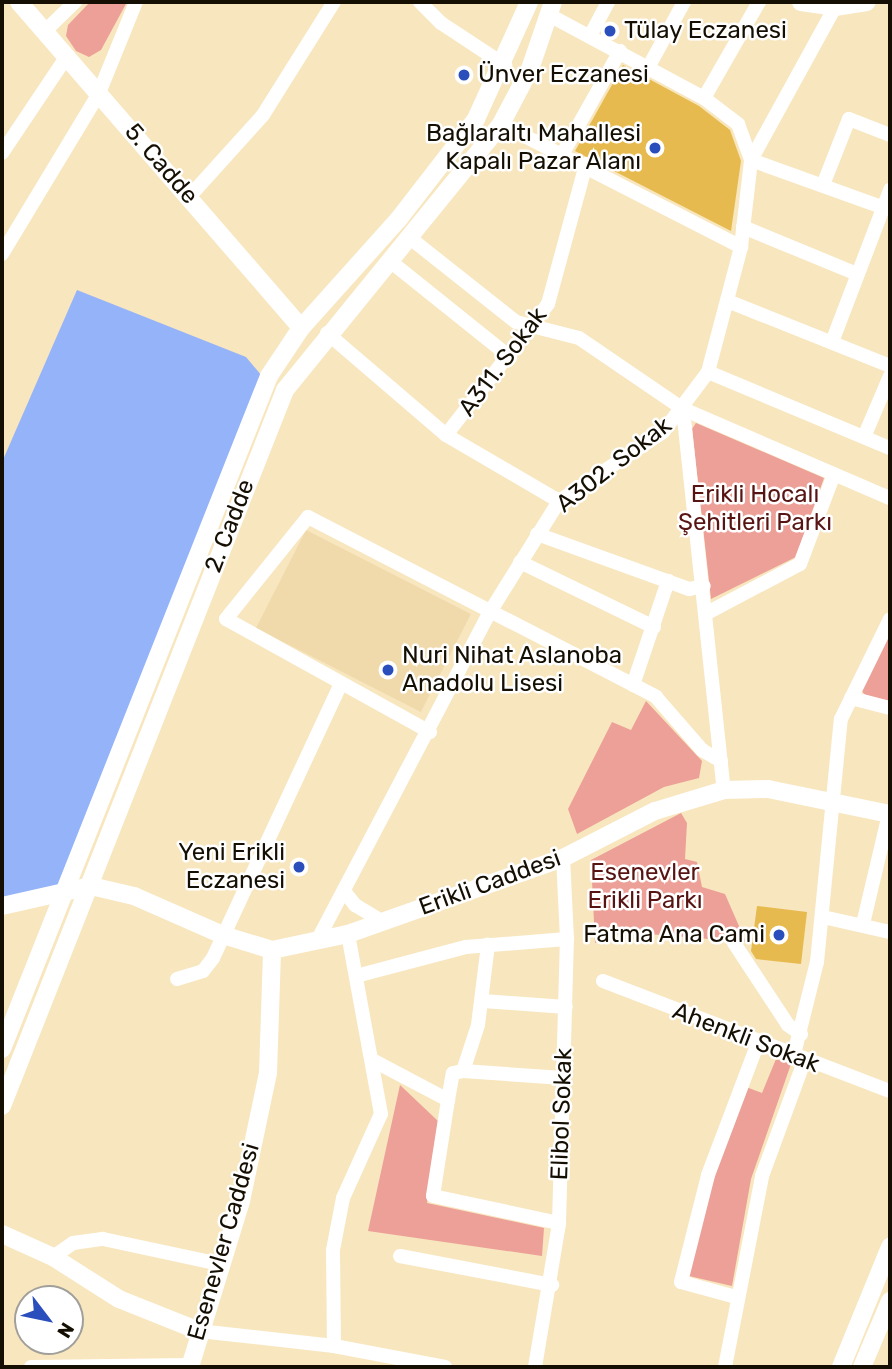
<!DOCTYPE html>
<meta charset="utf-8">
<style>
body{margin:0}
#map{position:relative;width:892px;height:1369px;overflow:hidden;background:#f8e6be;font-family:Rubik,sans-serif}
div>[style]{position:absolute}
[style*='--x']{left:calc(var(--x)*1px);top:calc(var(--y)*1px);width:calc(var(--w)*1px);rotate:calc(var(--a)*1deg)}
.built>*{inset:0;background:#f0daac;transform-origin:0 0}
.green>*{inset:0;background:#eca098}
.water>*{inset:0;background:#95b3f9}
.building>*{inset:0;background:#e6ba4e}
.minor>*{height:14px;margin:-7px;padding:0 7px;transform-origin:7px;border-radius:7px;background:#fff}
.major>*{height:18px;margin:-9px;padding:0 9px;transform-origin:9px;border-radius:9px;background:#fff}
.dots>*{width:19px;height:19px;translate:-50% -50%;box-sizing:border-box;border:4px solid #fff;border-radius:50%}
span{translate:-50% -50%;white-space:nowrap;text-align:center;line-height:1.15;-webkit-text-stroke:5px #fff;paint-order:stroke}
.poi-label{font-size:24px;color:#150f03}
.left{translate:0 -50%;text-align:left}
.right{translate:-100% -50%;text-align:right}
.street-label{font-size:24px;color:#150f03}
.park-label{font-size:24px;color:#571412}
.frame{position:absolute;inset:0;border:4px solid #150f03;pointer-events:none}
.north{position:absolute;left:14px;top:1285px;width:70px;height:70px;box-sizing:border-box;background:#fff;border:2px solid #a19f9a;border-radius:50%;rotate:122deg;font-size:19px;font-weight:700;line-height:28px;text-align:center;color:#150f03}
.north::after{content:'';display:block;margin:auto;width:24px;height:32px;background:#2b4ebd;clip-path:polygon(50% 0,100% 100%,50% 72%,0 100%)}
</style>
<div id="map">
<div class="built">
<i style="left:306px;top:530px;width:185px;height:110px;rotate:27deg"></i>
</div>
<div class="green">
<i style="clip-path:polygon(90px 2px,127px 2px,101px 50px,89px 57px,76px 51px,66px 36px,68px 25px)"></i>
<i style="clip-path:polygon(696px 423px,824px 478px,796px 557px,711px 599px,692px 429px)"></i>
<i style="clip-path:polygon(888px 637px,890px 637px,890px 703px,867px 697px,860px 689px)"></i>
<i style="clip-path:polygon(646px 701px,702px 761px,699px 778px,664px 787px,577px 834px,568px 809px,612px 722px,631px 730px)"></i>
<i style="clip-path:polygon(681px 813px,687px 823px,685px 859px,697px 862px,702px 887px,725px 894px,746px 942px,624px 932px,595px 943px,591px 860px)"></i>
<i style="clip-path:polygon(776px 1059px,791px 1064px,751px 1179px,732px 1286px,689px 1276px,713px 1175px,746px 1087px,762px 1093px)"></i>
<i style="clip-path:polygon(400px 1085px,438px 1121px,427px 1203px,544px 1228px,542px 1256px,368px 1231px)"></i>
</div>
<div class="water">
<i style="clip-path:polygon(77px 290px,246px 357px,267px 382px,65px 893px,2px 898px,2px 462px)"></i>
</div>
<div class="building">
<i style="clip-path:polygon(623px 65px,699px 106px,730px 130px,741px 161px,731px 231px,575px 151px)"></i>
<i style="clip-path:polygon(757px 906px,807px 912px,801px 964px,756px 959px,751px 951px)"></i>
</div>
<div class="minor">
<i style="--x:420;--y:2;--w:30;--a:45"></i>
<i style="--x:441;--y:23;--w:77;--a:33.3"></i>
<i style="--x:551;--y:16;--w:174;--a:28.2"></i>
<i style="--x:704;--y:98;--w:43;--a:37.4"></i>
<i style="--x:738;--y:124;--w:38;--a:70"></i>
<i style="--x:751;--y:160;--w:141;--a:19.8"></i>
<i style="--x:45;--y:31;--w:42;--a:-44"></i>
<i style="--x:590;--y:36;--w:38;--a:-62"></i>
<i style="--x:649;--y:66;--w:73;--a:-61.3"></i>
<i style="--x:704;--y:98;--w:111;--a:-60.2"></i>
<i style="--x:501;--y:124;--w:270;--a:27.1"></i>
<i style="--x:2;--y:153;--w:117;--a:-56.2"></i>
<i style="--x:563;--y:153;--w:117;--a:-60.8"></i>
<i style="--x:823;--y:185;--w:71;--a:-68.5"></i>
<i style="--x:849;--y:119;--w:44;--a:21.3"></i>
<i style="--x:189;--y:197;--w:110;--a:-47.9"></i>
<i style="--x:263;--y:115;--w:133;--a:-57.9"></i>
<i style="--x:743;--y:227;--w:123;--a:22.4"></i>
<i style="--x:410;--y:238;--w:135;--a:38.4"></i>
<i style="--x:516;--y:322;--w:65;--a:14.3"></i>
<i style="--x:579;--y:338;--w:126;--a:34.3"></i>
<i style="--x:683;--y:409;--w:225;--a:23.3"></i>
<i style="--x:2;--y:254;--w:188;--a:-58.9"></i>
<i style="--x:99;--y:93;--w:98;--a:-67.9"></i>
<i style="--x:390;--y:261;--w:154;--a:38.7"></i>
<i style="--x:730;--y:302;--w:172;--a:21.8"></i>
<i style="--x:327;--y:333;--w:157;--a:40.6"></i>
<i style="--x:446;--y:435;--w:131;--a:30.3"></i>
<i style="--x:832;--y:342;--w:163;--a:-69.1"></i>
<i style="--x:708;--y:372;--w:197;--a:22.7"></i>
<i style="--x:683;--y:409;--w:383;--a:83.9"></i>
<i style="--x:446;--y:435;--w:166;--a:-52.1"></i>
<i style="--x:548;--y:304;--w:145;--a:-74.8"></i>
<i style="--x:864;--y:437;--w:66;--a:-66.9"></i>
<i style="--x:537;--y:534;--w:162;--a:19.9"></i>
<i style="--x:689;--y:589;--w:15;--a:-11"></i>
<i style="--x:520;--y:562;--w:149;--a:25.9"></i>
<i style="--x:707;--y:613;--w:105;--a:-27.8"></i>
<i style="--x:800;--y:564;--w:96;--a:-69.3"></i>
<i style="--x:633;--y:685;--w:110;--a:-71.4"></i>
<i style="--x:851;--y:698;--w:40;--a:14.4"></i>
<i style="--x:430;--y:732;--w:233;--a:-151"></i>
<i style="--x:226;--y:619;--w:131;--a:-51.2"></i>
<i style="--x:308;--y:517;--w:392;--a:27.3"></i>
<i style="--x:656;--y:697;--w:70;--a:49"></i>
<i style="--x:702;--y:750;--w:22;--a:30"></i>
<i style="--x:344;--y:891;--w:18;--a:52"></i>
<i style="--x:355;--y:905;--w:31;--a:31"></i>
<i style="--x:823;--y:917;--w:69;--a:12.6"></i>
<i style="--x:863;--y:924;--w:113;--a:-76.7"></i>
<i style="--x:317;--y:941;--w:372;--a:-62.3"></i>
<i style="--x:490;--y:612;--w:131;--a:-58.1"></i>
<i style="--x:559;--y:501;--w:125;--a:-33.6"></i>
<i style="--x:663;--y:432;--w:75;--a:-53.1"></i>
<i style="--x:708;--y:372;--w:129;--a:-75.2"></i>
<i style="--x:741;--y:247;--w:88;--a:-83.4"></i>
<i style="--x:751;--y:160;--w:175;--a:-61.2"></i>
<i style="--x:734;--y:943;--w:98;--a:56.6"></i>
<i style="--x:788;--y:1025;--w:16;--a:35"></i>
<i style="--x:356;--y:976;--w:114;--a:-14.8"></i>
<i style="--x:466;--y:947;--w:101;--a:-4.5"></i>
<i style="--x:177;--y:979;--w:27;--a:-17"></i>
<i style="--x:203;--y:971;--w:16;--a:-52"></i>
<i style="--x:213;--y:958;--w:302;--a:-65"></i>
<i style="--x:603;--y:981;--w:307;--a:21"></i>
<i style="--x:483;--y:1001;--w:83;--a:4.1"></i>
<i style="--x:793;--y:1058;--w:99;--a:-76"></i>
<i style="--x:817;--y:962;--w:244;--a:-84.4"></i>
<i style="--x:841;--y:719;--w:111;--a:-63.9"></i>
<i style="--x:374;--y:1061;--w:84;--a:27.8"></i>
<i style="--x:448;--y:1100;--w:97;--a:98.9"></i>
<i style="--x:433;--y:1196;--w:129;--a:12.1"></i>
<i style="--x:463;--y:1071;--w:100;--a:4"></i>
<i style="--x:448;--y:1100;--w:27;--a:-80"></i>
<i style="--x:453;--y:1073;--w:10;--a:-11"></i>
<i style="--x:463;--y:1071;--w:48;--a:-71.9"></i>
<i style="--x:478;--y:1025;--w:81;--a:-82.9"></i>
<i style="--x:400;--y:1256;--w:155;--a:10.8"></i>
<i style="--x:53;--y:1257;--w:24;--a:-35"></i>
<i style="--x:73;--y:1243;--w:30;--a:-8"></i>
<i style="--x:103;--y:1239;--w:120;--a:12.1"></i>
<i style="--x:736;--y:1297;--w:57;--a:-164.7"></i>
<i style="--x:681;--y:1282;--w:110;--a:-75.8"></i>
<i style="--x:708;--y:1175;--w:141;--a:-69.3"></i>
<i style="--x:199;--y:1331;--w:136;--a:6.3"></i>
<i style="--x:334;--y:1346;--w:113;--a:10.7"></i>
<i style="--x:334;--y:1346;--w:96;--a:-90.6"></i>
<i style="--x:333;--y:1250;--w:53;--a:-79.1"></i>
<i style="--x:343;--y:1198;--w:92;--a:-65.7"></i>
<i style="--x:381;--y:1114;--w:183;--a:-100.4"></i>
<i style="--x:31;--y:1367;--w:159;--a:-0.7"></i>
<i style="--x:535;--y:1367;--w:146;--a:-80.5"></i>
<i style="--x:559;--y:1223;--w:284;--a:-88.4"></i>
<i style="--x:567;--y:939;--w:81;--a:-92.8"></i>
<i style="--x:725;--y:1367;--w:195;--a:-79"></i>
<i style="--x:762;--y:1176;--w:121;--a:-69.8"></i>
</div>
<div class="major">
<i style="--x:19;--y:2;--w:431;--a:49.1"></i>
<i style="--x:801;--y:2;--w:34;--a:8"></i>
<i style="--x:835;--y:7;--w:32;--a:-9"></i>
<i style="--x:2;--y:906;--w:91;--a:-12.7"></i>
<i style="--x:91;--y:886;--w:44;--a:13.1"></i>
<i style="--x:134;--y:896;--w:97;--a:23.7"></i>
<i style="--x:223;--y:935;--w:51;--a:17"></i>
<i style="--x:272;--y:950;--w:78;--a:-11.9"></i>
<i style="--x:348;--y:934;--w:228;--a:-19.5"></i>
<i style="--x:563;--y:858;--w:103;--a:-27.1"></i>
<i style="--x:655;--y:811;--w:72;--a:-16.9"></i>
<i style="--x:724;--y:790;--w:44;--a:-1.3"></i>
<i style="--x:768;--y:789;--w:125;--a:11.6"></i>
<i style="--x:2;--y:1049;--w:724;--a:-68.36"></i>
<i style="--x:269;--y:376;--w:58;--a:-56.3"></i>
<i style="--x:301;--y:328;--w:145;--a:-48.1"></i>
<i style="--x:398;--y:220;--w:128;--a:-52.3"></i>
<i style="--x:476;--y:119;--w:128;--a:-65.6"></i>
<i style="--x:2;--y:1106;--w:770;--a:-68.43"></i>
<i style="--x:285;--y:390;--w:343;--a:-50.9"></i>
<i style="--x:501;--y:124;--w:62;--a:-62.2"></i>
<i style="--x:530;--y:69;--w:71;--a:-71.1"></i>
<i style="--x:2;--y:1234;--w:56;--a:24.3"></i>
<i style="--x:53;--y:1257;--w:78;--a:32.5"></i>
<i style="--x:119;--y:1299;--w:86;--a:21.8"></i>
<i style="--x:190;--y:1367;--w:174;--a:-72.9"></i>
<i style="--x:241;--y:1201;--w:131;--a:-78.1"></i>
<i style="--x:268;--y:1073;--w:123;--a:-88.1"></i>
<i style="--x:841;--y:1367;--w:130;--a:-67.8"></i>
<i style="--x:862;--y:1367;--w:72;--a:-67"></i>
</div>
<div class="dots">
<i style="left:610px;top:31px;background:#2b4ebd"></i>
<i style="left:464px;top:75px;background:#2b4ebd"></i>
<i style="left:655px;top:148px;background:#2b4ebd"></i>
<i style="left:388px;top:670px;background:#2b4ebd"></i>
<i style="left:299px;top:867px;background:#2b4ebd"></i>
<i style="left:779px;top:935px;background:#2b4ebd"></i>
</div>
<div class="poi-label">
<span class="left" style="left:624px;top:31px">Tülay Eczanesi</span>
<span class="left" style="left:478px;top:75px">Ünver Eczanesi</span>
<span class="right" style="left:641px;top:148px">Bağlaraltı Mahallesi<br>Kapalı Pazar Alanı</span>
<span class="left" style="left:402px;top:670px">Nuri Nihat Aslanoba<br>Anadolu Lisesi</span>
<span class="right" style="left:285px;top:867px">Yeni Erikli<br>Eczanesi</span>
<span class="right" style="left:765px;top:935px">Fatma Ana Cami</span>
</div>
<div class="street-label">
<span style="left:161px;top:164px;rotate:49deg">5. Cadde</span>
<span style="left:503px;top:362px;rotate:-53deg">A311. Sokak</span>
<span style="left:614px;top:465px;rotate:-38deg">A302. Sokak</span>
<span style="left:230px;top:526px;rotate:-69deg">2. Cadde</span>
<span style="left:490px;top:883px;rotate:-20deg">Erikli Caddesi</span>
<span style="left:746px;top:1038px;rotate:21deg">Ahenkli Sokak</span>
<span style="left:562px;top:1114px;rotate:-88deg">Elibol Sokak</span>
<span style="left:224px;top:1242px;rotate:-74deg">Esenevler Caddesi</span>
</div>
<div class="park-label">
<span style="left:755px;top:509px">Erikli Hocalı<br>Şehitleri Parkı</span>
<span style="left:645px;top:887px">Esenevler<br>Erikli Parkı</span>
</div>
<div class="frame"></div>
<div class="north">N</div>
</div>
